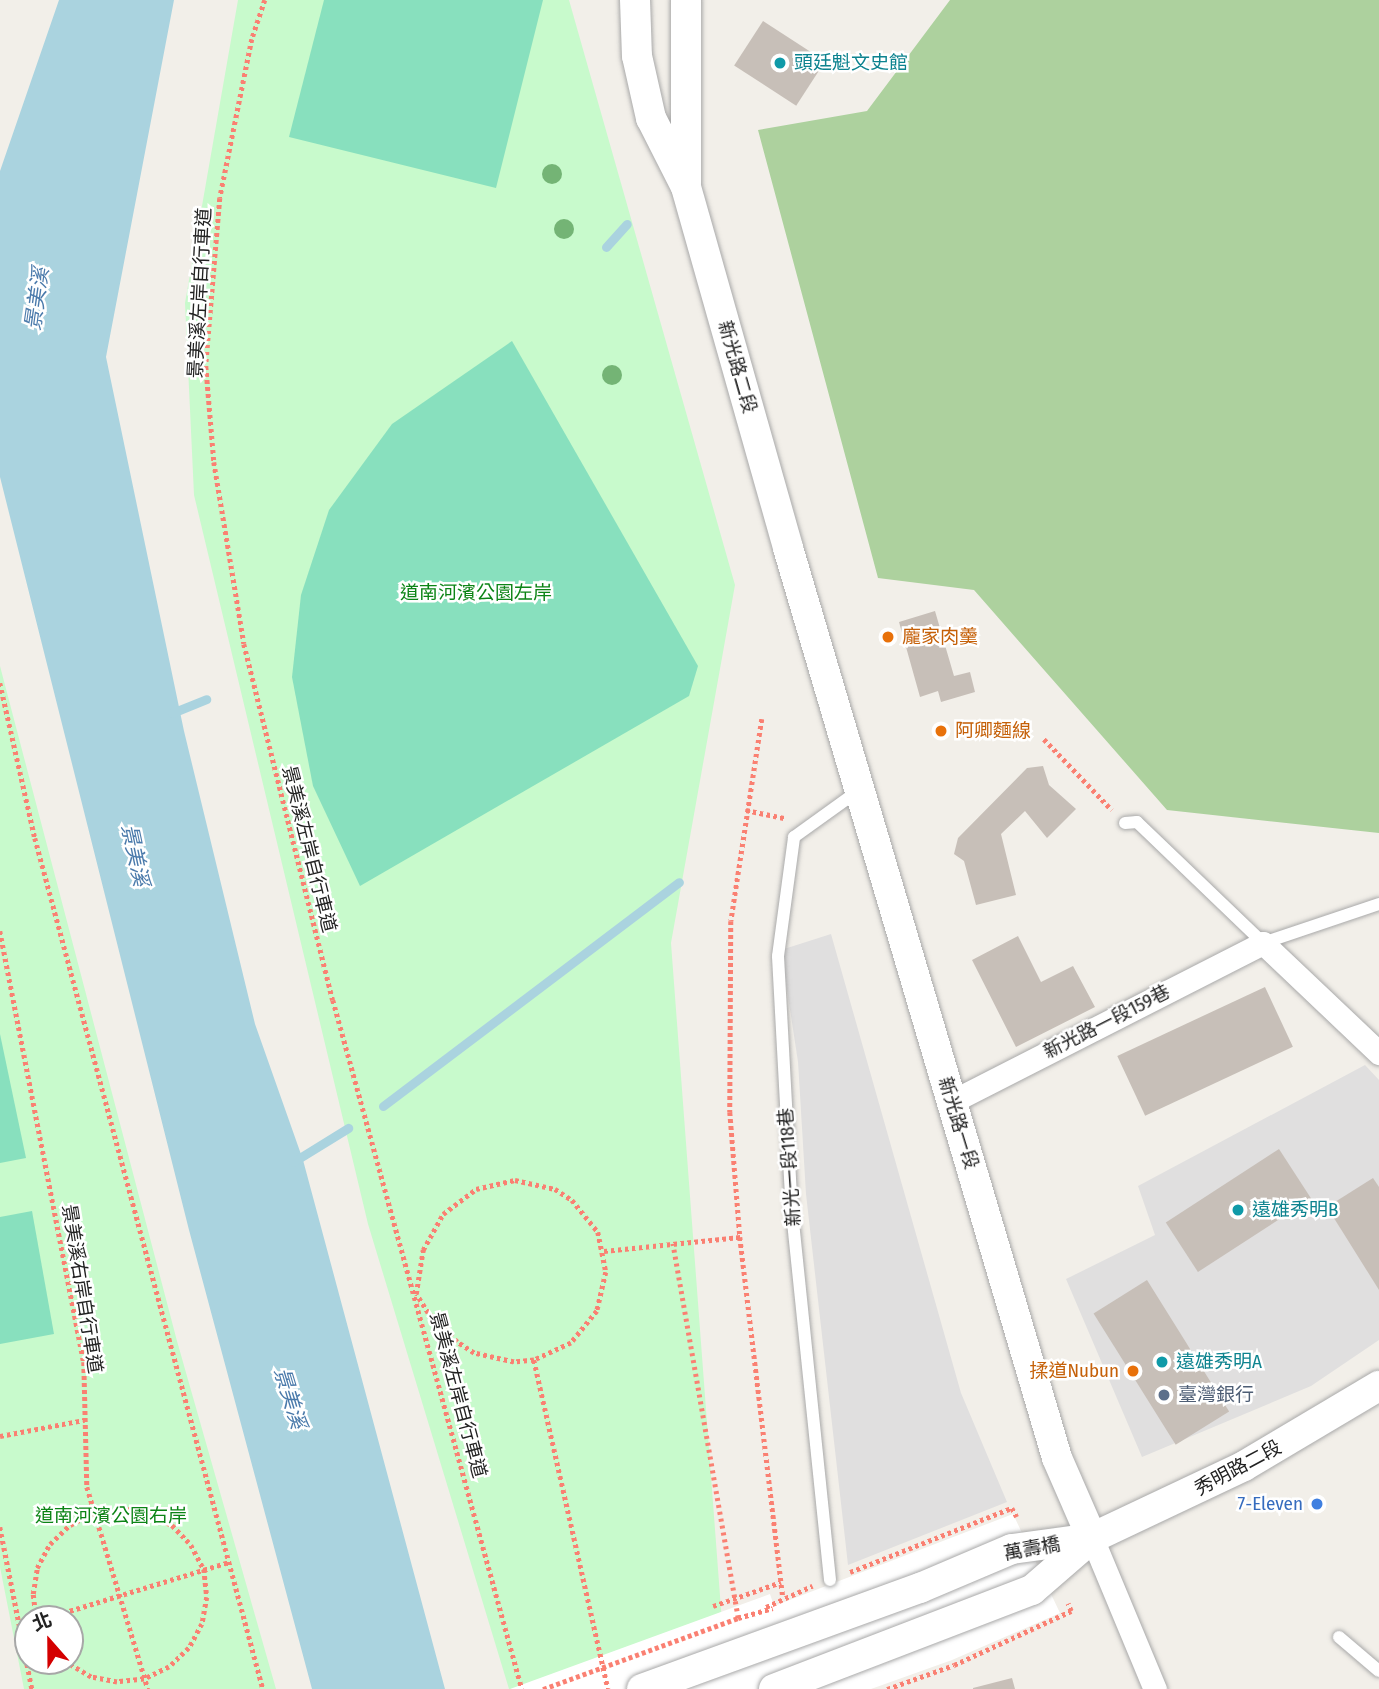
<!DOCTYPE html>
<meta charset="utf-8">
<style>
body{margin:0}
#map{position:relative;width:1379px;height:1689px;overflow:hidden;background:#f2efe9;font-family:"Fira Sans Condensed","Noto Sans TC",sans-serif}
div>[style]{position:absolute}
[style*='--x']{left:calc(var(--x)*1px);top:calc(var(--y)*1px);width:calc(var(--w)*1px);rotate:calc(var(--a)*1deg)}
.residential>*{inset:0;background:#e0dfdf}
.forest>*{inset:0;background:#add19e}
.park>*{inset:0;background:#c8facc}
.pitch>*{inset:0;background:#88e0be}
.water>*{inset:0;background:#aad3df}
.pier>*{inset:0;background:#fff}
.stream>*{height:9px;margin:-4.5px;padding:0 4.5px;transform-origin:4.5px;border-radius:4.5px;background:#aad3df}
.building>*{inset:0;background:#c7bfb8;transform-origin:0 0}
.path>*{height:4.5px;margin-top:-2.25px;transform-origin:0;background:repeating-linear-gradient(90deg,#fa8072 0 3.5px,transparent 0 7px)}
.roads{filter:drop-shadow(0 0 2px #a9a9a9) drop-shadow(0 0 2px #a9a9a9)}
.service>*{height:12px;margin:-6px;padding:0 6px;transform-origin:6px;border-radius:6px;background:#fff}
.minor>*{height:23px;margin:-11.5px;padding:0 11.5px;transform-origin:11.5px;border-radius:11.5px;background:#fff}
.tertiary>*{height:30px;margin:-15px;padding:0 15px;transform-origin:15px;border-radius:15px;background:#fff}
.path-bridge>*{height:4.5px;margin-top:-2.25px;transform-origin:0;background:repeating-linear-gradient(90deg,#fa8072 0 3.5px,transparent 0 7px)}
.trees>*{width:20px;height:20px;margin:-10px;border-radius:50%;background:#74b475}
.dots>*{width:19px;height:19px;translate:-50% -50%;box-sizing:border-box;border:4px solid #fff;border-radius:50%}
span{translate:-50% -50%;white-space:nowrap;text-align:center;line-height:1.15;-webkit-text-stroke:5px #fff;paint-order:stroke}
.culture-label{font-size:19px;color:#0d838f}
.left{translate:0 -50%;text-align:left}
.street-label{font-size:19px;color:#222}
.park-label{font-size:19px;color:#0c8416}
.food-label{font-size:19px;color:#c56008}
.right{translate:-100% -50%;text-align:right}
.service-label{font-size:19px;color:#4e5e75}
.shop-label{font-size:19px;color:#366cbe}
.water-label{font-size:21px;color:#4a7aab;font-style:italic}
.north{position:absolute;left:14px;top:1605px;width:70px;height:70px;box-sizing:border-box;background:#fff;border:2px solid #a7a7a7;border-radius:50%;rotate:339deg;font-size:19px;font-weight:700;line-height:28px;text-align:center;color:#222}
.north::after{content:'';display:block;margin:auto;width:24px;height:32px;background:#d40000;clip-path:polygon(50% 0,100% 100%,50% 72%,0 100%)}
</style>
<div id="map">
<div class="residential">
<i style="clip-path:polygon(831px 934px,961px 1393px,1007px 1502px,848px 1565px,806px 1194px,798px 1062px,781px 950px)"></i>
<i style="clip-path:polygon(1365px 1065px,1379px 1080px,1379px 1340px,1311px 1386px,1142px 1457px,1066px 1279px,1155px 1235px,1138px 1186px)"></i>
</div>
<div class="forest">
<i style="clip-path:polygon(950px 0,1379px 0,1379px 833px,1167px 810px,974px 590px,878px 578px,758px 130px,867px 111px)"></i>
</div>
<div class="park">
<i style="clip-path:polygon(238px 0,569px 0,735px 585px,671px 943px,727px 1689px,509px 1689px,368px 1224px,194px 495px,185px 303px)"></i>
<i style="clip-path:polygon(evenodd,0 666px,177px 1341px,276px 1689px,24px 1689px,0 1567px,0 666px,28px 1619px,70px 1619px,70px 1661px,28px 1661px,28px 1619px)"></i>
</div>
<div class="pitch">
<i style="clip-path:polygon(324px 0,543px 0,496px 188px,289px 137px)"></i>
<i style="clip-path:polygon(512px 341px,698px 666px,689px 696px,360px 886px,313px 786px,292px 677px,301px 595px,329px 510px,392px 424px)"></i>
<i style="clip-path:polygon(0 1034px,26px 1158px,0 1163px)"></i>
<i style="clip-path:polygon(32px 1211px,54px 1334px,0 1344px,0 1217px)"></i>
</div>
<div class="water">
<i style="clip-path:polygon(59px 0,174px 0,106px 357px,184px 731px,255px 1024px,303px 1160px,445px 1689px,312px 1689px,189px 1230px,0 477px,0 171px)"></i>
</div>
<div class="pier">
<i style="clip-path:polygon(1013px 1514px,1060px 1613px,952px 1660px,871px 1689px,510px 1689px,770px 1594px,774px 1606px)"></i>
</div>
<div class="stream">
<i style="--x:606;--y:247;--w:31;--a:-48"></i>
<i style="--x:172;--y:713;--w:37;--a:-22"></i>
<i style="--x:383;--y:1106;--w:371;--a:-37.1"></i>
<i style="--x:293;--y:1162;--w:65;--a:-31.7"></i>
</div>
<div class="building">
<i style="left:763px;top:21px;width:74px;height:53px;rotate:33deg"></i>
<i style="clip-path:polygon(935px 611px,954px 676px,970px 672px,975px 692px,941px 702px,938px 691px,920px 697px,899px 622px)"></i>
<i style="clip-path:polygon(1043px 766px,1049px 785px,1076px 809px,1047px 838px,1025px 811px,1001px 834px,1016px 895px,976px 905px,964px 861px,954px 854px,958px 838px,1027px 768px)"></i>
<i style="clip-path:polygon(1018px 936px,1041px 982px,1073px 966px,1095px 1007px,1016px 1047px,972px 960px)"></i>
<i style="left:1265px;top:987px;width:66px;height:163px;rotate:65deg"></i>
<i style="left:1279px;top:1149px;width:59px;height:135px;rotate:57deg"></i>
<i style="clip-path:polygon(1373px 1178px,1379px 1187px,1379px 1290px,1327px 1207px)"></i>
<i style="left:1147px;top:1280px;width:155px;height:63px;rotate:58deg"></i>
<i style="clip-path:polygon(1012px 1678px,1015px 1689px,973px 1689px,973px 1688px)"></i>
</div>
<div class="path">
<i style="--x:265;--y:0;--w:41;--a:108.4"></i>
<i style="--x:252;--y:39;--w:162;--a:101.4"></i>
<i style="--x:220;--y:198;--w:169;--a:94.8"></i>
<i style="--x:206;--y:366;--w:96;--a:85.2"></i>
<i style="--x:214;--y:462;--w:184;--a:80.6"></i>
<i style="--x:244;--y:644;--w:367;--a:76"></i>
<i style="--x:333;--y:1000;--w:714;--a:74.66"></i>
<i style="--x:0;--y:683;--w:159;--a:77.3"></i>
<i style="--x:35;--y:838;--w:881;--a:75"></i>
<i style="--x:762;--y:719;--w:204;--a:98.7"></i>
<i style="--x:731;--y:921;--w:191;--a:90.3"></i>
<i style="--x:730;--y:1112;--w:125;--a:85.4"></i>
<i style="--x:740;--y:1237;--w:363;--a:83.2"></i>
<i style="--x:1044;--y:739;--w:98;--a:46.2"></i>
<i style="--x:746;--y:810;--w:40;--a:12"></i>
<i style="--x:0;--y:931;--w:439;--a:79"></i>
<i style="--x:84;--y:1362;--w:125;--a:88.6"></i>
<i style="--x:87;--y:1487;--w:211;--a:73.2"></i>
<i style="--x:515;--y:1180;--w:41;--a:12.7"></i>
<i style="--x:555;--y:1189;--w:20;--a:33"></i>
<i style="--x:572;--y:1200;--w:41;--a:50.9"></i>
<i style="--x:598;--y:1232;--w:41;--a:78.7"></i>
<i style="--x:606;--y:1272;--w:40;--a:103"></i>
<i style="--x:597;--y:1311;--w:41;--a:129.1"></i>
<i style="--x:571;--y:1343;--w:41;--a:155.3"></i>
<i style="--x:534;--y:1360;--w:20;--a:174"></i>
<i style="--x:514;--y:1362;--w:41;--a:-167.3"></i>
<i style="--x:474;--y:1353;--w:20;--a:-147"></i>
<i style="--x:457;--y:1342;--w:41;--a:-135"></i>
<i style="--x:428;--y:1313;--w:22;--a:-122"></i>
<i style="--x:416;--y:1294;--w:45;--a:-81"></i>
<i style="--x:423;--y:1250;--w:41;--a:-60.9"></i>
<i style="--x:443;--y:1214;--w:41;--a:-37.1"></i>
<i style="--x:476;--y:1189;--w:40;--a:-13"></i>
<i style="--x:604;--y:1251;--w:137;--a:-5.9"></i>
<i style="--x:534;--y:1360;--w:337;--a:77.3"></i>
<i style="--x:0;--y:1436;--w:86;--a:-10.8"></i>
<i style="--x:0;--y:1527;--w:165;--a:78.8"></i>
<i style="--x:850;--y:1572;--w:174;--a:-21.6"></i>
<i style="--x:1012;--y:1508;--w:10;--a:61"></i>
<i style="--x:713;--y:1606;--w:72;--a:-19.4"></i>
<i style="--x:766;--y:1607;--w:51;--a:-24.5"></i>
<i style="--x:738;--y:1618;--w:36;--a:-16"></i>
<i style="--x:36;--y:1619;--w:25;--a:-97"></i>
<i style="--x:33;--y:1594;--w:26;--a:-81"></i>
<i style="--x:37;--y:1568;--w:27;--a:-62"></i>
<i style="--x:50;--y:1544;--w:28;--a:-44"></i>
<i style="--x:70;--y:1525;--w:27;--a:-28"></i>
<i style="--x:94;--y:1512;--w:27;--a:-8"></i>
<i style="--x:121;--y:1508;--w:27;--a:10"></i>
<i style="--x:148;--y:1513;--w:27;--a:27"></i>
<i style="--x:172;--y:1525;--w:28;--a:46"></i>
<i style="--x:191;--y:1545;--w:27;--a:62"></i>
<i style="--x:204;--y:1569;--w:28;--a:84"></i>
<i style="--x:207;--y:1597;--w:27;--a:100"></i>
<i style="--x:202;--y:1624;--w:27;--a:118"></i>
<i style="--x:189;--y:1648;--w:28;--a:136"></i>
<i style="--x:169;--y:1667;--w:28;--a:154"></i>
<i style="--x:144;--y:1679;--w:27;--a:174"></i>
<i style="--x:117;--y:1682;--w:26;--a:-169"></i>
<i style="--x:91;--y:1677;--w:31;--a:-149"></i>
<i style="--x:43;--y:1619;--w:195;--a:-17"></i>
<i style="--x:887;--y:1689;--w:71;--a:-19.7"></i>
<i style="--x:954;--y:1665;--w:129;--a:-24.8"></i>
<i style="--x:1071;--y:1611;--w:8;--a:-113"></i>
</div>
<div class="roads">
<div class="service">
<i style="--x:1125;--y:823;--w:12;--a:-5"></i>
<i style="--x:1137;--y:822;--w:175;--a:43.8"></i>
<i style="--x:1263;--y:943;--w:122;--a:-18.6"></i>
<i style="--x:830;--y:1580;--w:367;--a:-95.9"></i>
<i style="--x:792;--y:1215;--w:259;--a:-93.1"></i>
<i style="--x:778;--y:956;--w:120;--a:-82.3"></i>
<i style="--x:794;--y:837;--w:79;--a:-35.7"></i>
<i style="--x:1339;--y:1637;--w:52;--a:40.4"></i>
</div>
<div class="minor">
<i style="--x:951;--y:1102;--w:350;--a:-27"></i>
<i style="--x:1263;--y:943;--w:160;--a:43.5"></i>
<i style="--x:1092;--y:1538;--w:164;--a:67.4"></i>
</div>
<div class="tertiary">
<i style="--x:635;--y:0;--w:56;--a:88"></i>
<i style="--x:637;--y:56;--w:64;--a:77.3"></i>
<i style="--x:651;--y:118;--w:77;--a:63.1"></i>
<i style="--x:686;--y:187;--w:375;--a:74.2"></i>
<i style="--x:788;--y:548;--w:949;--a:73.53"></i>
<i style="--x:1057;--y:1458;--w:87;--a:66.4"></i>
<i style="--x:686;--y:0;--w:183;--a:90"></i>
<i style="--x:642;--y:1689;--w:296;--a:-20"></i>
<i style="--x:920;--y:1588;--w:100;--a:-23"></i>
<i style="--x:1012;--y:1549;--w:81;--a:-7.8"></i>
<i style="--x:774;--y:1689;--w:276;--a:-21"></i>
<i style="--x:1032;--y:1590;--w:79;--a:-40.9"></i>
<i style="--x:1092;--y:1538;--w:168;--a:-25.3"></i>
<i style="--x:1244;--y:1466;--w:157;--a:-30.7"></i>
</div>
</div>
<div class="path-bridge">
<i style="--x:543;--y:1689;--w:208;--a:-20"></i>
<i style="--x:738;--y:1618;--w:380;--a:-99.9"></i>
</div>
<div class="trees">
<i style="left:552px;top:174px"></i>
<i style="left:564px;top:229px"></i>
<i style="left:612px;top:375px"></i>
</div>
<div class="dots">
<i style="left:780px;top:63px;background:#0f9aa8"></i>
<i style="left:888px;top:637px;background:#e8710a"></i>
<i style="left:941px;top:731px;background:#e8710a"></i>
<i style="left:1238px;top:1210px;background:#0f9aa8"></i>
<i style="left:1162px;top:1362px;background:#0f9aa8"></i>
<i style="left:1133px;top:1371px;background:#e8710a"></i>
<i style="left:1164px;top:1395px;background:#5c6f8a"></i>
<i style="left:1317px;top:1504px;background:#3f7fe0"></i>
</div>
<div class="culture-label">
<span class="left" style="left:794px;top:63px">頭廷魁文史館</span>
<span class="left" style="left:1252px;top:1210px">遠雄秀明B</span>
<span class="left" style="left:1176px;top:1362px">遠雄秀明A</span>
</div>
<div class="street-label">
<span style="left:200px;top:293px;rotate:-87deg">景美溪左岸自行車道</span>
<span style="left:737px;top:367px;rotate:74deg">新光路二段</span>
<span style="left:309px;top:849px;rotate:76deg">景美溪左岸自行車道</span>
<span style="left:1107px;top:1022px;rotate:-27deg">新光路一段159巷</span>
<span style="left:958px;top:1123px;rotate:73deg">新光路一段</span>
<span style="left:790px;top:1167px;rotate:-94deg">新光一段118巷</span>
<span style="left:82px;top:1289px;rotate:81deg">景美溪右岸自行車道</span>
<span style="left:458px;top:1395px;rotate:75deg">景美溪左岸自行車道</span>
<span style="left:1238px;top:1468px;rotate:-28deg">秀明路二段</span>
<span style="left:1032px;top:1549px;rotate:-11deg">萬壽橋</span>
</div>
<div class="park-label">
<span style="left:476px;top:593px">道南河濱公園左岸</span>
<span style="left:111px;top:1516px">道南河濱公園右岸</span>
</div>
<div class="food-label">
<span class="left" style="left:902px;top:637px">龐家肉羹</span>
<span class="left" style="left:955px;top:731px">阿卿麵線</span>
<span class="right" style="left:1119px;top:1371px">揉道Nubun</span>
</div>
<div class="service-label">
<span class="left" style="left:1178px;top:1395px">臺灣銀行</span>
</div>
<div class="shop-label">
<span class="right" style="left:1303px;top:1504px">7-Eleven</span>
</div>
<div class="water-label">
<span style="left:37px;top:299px;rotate:-82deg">景美溪</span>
<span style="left:135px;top:855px;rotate:78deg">景美溪</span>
<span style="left:290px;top:1398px;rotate:73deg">景美溪</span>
</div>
<div class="north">北</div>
</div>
